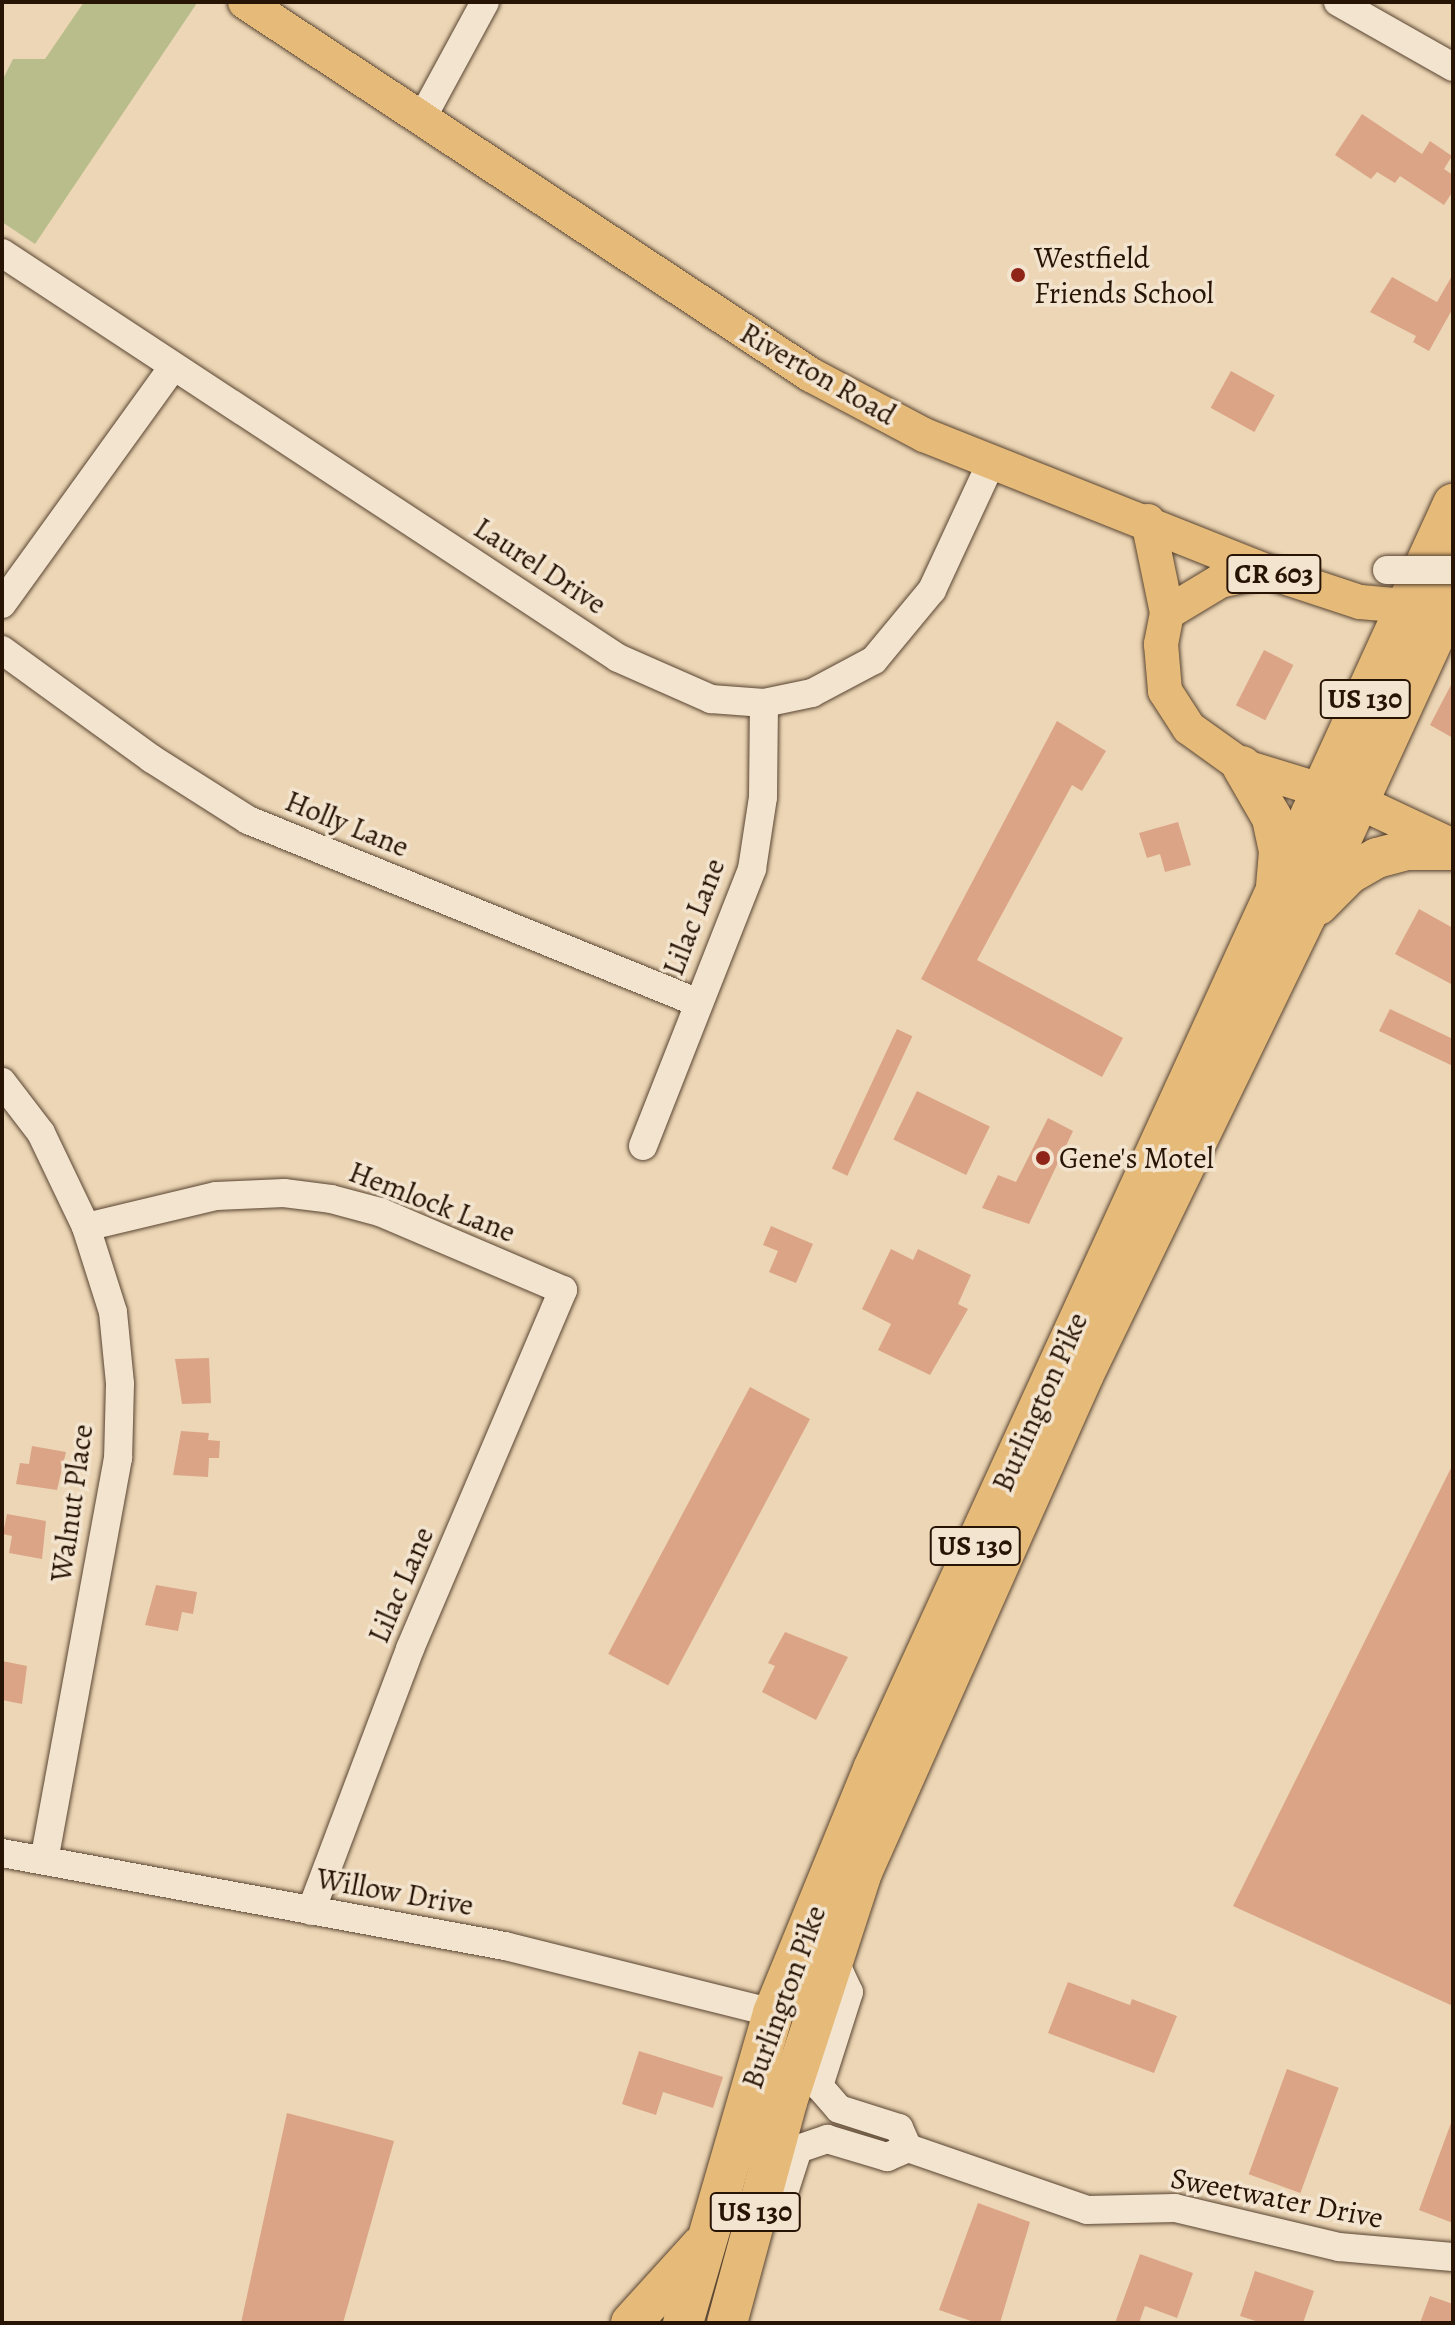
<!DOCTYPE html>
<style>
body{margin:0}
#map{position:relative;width:1455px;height:2325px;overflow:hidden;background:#ecd6b5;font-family:Alegreya,serif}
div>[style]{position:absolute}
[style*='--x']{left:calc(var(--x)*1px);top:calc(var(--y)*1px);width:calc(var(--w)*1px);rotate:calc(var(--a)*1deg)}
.green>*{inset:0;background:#b9bd8c}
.building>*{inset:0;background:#dba486;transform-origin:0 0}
.roads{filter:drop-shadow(0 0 2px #594431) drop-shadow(0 0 2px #594431)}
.minor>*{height:28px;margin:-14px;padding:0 14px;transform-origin:14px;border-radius:14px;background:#f3e4cf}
.major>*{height:34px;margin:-17px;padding:0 17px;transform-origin:17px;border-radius:17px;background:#e6bb7a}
.highway>*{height:40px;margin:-20px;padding:0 20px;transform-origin:20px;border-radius:20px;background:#e6bb7a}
.bridges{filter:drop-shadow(0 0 2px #594431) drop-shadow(0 0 2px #594431)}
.minor-bridge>*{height:28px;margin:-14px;padding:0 14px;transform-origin:14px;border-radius:14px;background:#f3e4cf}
.dots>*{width:22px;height:22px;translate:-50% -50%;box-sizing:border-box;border:4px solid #f3e4cf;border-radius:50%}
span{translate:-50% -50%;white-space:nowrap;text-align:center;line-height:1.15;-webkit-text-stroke:7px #f3e4cf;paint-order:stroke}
.shield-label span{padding:2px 6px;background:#f3e4cf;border:2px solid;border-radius:6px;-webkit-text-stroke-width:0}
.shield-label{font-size:28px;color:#281405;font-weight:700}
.poi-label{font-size:30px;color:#281405}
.left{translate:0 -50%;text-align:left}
.street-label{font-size:30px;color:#281405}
.frame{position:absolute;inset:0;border:4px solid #281405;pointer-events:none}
</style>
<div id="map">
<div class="green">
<i style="clip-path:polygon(84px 2px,197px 3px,35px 244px,2px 222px,2px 81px,13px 59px,45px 59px)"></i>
</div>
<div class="building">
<i style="clip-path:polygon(1362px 114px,1422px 154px,1430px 141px,1452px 156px,1444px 169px,1453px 175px,1453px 191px,1444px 205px,1400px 176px,1395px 183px,1377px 172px,1371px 179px,1335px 155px)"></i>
<i style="clip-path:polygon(1453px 274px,1453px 308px,1429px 351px,1413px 342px,1416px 336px,1370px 312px,1392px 277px,1437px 302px)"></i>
<i style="left:1231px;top:371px;width:50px;height:42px;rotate:29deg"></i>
<i style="left:1264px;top:650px;width:33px;height:62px;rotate:27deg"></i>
<i style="clip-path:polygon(1453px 681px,1453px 738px,1430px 725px)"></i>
<i style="clip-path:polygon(1057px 721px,1106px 751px,1082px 791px,1072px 785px,977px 960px,1123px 1038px,1102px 1077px,921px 979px)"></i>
<i style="clip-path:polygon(1178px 822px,1191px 865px,1165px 872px,1160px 854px,1147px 858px,1139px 833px)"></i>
<i style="clip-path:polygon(1419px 909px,1453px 928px,1453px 985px,1395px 954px)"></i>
<i style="clip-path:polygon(1390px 1009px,1453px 1039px,1453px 1066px,1379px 1031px)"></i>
<i style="left:897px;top:1029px;width:17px;height:154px;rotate:25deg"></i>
<i style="left:917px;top:1091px;width:81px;height:54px;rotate:26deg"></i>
<i style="clip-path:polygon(1048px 1118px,1073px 1131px,1029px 1224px,982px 1208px,998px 1175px,1016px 1182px)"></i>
<i style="clip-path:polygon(771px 1226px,813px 1244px,796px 1283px,769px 1272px,778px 1251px,763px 1245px)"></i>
<i style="clip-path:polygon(891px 1249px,913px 1260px,918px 1249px,971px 1275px,958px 1304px,968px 1309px,930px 1375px,878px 1350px,891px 1324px,862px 1309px)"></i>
<i style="clip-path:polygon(209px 1358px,211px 1403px,182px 1404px,175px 1359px)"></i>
<i style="left:750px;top:1387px;width:68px;height:302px;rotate:28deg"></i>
<i style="clip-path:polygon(181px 1431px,209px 1433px,208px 1440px,220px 1441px,219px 1458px,209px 1458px,208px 1477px,173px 1475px)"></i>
<i style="clip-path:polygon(32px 1446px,66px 1452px,57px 1490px,16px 1484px,20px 1463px,29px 1464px)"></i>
<i style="clip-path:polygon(1453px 1464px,1453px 2006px,1233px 1906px)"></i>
<i style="clip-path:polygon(7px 1514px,46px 1521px,42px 1559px,9px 1553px,12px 1536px,3px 1534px)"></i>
<i style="clip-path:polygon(156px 1585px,197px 1592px,193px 1614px,182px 1612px,178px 1631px,145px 1625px)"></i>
<i style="clip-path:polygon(785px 1632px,848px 1657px,816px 1720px,762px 1692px,775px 1666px,768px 1663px)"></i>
<i style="clip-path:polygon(2px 1661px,27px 1666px,22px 1704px,2px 1700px)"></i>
<i style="clip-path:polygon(1068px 1982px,1130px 2005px,1132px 1999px,1177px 2016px,1154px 2073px,1048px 2033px)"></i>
<i style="clip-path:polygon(639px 2051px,723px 2077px,713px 2108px,663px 2092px,656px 2115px,622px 2104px)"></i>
<i style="left:1287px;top:2069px;width:55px;height:112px;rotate:20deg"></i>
<i style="clip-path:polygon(287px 2113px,394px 2141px,343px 2323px,241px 2323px)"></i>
<i style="clip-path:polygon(1451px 2123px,1453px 2123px,1453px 2223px,1419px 2210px)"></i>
<i style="clip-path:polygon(978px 2203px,1030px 2222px,1000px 2323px,977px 2323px,939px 2310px)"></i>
<i style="clip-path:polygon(1140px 2254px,1193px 2273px,1177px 2318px,1145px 2306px,1139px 2323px,1115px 2323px)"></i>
<i style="clip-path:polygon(1255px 2271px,1314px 2291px,1303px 2323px,1262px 2323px,1240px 2316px)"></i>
<i style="clip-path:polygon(1430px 2296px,1453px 2304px,1453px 2323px,1420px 2323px)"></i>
</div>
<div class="roads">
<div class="minor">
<i style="--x:1338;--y:2;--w:132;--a:29.5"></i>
<i style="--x:421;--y:120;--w:134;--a:-61.5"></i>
<i style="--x:2;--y:253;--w:737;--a:33.32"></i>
<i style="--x:618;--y:658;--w:102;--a:23.8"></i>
<i style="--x:711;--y:699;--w:53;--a:4.3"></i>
<i style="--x:764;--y:703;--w:49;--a:-11.8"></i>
<i style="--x:812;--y:693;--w:70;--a:-28"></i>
<i style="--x:874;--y:660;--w:91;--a:-50.4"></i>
<i style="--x:932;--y:590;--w:140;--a:-65.1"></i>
<i style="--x:2;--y:604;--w:291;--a:-54.2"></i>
<i style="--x:2;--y:650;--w:185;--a:36"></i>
<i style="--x:152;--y:759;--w:114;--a:32.4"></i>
<i style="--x:248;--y:820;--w:486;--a:22.1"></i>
<i style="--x:2;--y:1082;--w:64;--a:52.6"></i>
<i style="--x:41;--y:1133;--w:104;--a:64.4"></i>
<i style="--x:86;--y:1227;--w:89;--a:72.4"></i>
<i style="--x:113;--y:1312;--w:72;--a:84.4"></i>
<i style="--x:120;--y:1384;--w:74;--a:91.5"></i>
<i style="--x:118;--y:1458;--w:409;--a:100.4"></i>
<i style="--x:643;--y:1146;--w:298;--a:-68.5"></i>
<i style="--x:752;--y:869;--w:73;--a:-81.3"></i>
<i style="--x:763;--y:797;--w:94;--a:-89.4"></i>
<i style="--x:86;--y:1227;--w:134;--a:-13.4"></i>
<i style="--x:216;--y:1196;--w:68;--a:-2.5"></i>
<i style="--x:284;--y:1193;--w:47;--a:7.3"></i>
<i style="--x:331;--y:1199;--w:51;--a:14.9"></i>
<i style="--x:380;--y:1212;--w:199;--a:23.1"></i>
<i style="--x:563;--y:1290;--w:390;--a:113.1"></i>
<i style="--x:410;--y:1649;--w:280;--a:110.7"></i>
<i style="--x:2;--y:1853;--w:512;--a:10.48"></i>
<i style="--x:505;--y:1946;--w:276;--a:14"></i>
<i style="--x:832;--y:1956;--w:40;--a:65"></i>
<i style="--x:849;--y:1992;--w:99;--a:107.7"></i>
<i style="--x:819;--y:2086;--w:30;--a:49"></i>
<i style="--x:839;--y:2109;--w:63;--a:17.6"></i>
<i style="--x:899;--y:2128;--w:22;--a:66"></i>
<i style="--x:908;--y:2148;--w:189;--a:19.1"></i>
<i style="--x:1087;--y:2210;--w:88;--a:-1.3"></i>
<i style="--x:1175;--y:2208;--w:169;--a:13.4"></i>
<i style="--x:1339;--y:2247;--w:114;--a:5"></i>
<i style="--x:750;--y:2229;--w:36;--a:-36"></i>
<i style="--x:779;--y:2208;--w:62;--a:-72.1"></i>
<i style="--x:798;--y:2149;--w:31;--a:-19"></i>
<i style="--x:827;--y:2139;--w:63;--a:16.7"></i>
<i style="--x:887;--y:2157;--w:23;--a:-23"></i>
</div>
<div class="major">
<i style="--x:245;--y:2;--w:678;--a:33.39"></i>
<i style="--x:811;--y:375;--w:128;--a:28"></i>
<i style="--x:924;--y:435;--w:368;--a:21.7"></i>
<i style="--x:1266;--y:571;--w:99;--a:18.3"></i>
<i style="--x:1360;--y:602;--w:70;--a:4.9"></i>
<i style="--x:1148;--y:521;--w:94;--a:78.3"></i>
<i style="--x:1167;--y:613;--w:32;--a:101"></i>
<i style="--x:1161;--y:644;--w:47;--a:85.1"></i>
<i style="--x:1165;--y:691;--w:44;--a:57"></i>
<i style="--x:1189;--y:728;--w:65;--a:35.6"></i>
<i style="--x:1242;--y:766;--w:122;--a:17.1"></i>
<i style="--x:1359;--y:802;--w:104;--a:25.1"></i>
<i style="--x:1167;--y:613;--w:62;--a:-31.1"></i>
<i style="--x:1220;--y:581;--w:47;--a:-12.3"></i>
</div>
<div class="highway">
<i style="--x:1242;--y:766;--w:60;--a:60"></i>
<i style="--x:1272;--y:818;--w:35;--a:78"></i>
<i style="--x:1279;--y:852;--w:33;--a:95"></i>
<i style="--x:1318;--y:905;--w:44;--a:-45"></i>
<i style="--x:1349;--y:874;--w:32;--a:-30"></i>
<i style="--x:1377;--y:858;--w:30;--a:-15"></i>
<i style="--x:1406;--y:850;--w:47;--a:0"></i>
<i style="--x:631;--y:2323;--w:103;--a:-47.8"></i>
<i style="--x:683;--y:2323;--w:323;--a:-73.8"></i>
<i style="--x:773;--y:2013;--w:264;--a:-67.7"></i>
<i style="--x:873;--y:1769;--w:1392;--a:-65.37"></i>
<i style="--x:727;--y:2323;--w:229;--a:-74.8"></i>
<i style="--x:787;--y:2102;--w:244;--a:-71.9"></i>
<i style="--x:863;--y:1870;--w:543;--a:-65.98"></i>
<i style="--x:1084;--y:1374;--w:509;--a:-64.14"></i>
<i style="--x:1306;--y:916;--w:352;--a:-65.3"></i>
</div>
</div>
<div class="bridges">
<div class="minor-bridge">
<i style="--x:1387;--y:570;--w:66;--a:0"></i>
</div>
</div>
<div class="dots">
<i style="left:1018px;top:275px;background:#8f2418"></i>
<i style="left:1043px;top:1158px;background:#8f2418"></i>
</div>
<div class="shield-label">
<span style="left:1274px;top:574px">CR 603</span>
<span style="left:1365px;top:699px">US 130</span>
<span style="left:975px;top:1546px">US 130</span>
<span style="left:755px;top:2212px">US 130</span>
</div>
<div class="poi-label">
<span class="left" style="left:1034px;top:275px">Westfield<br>Friends School</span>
<span class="left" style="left:1059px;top:1158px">Gene's Motel</span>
</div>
<div class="street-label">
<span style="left:818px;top:374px;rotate:30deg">Riverton Road</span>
<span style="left:540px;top:566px;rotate:33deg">Laurel Drive</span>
<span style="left:347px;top:824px;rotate:22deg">Holly Lane</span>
<span style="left:694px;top:917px;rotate:-69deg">Lilac Lane</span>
<span style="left:432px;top:1202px;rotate:21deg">Hemlock Lane</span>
<span style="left:1040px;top:1402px;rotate:-66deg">Burlington Pike</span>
<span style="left:72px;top:1503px;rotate:-82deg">Walnut Place</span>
<span style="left:401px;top:1585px;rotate:-67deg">Lilac Lane</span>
<span style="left:395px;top:1892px;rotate:10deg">Willow Drive</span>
<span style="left:784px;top:1997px;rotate:-70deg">Burlington Pike</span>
<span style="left:1277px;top:2198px;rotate:11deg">Sweetwater Drive</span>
</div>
<div class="frame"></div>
</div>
